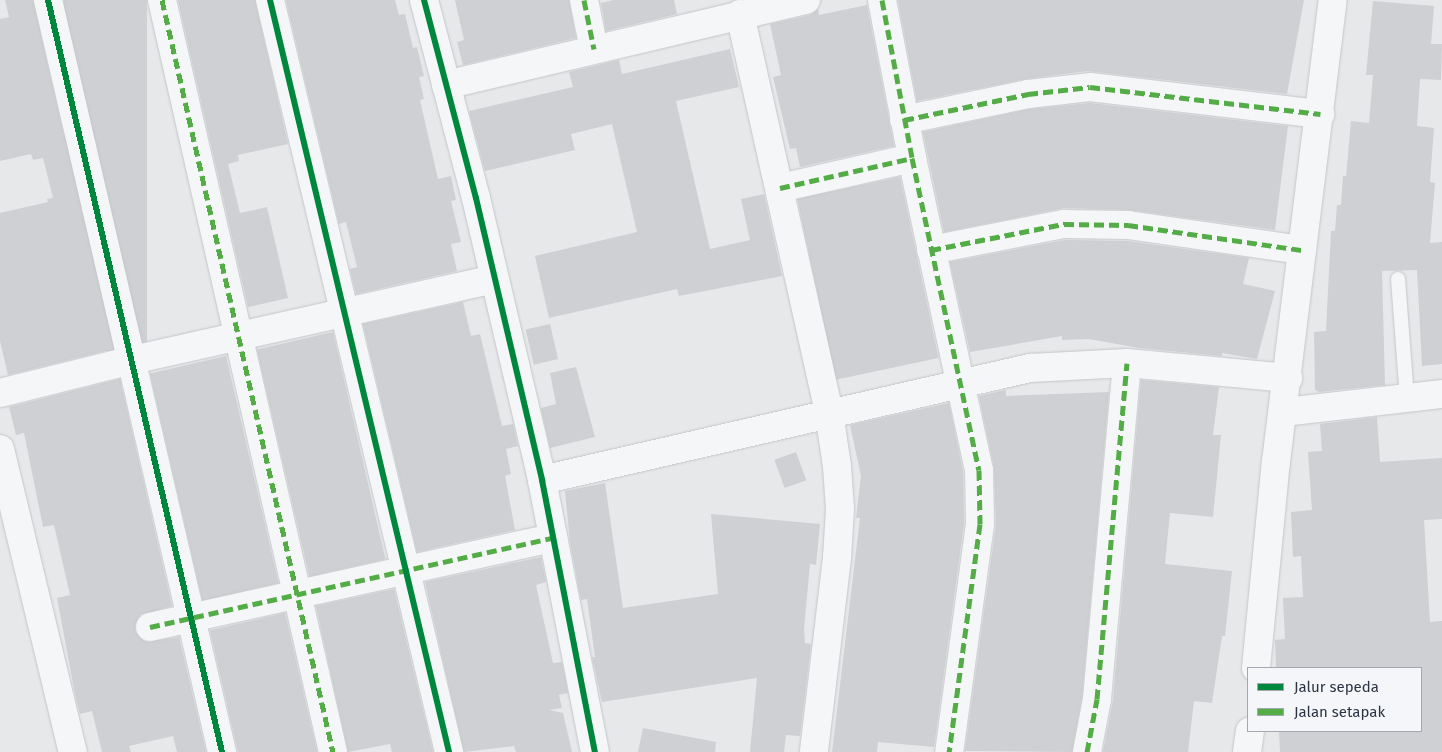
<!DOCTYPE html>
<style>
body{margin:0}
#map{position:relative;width:1442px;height:752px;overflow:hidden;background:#e6e8ea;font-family:"Fira Sans",sans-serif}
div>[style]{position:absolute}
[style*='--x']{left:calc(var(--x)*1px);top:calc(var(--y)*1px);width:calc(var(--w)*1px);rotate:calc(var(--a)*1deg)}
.building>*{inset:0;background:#ced0d3;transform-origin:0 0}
.roads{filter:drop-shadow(0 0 1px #c4c6c8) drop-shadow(0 0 1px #c4c6c8)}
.lane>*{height:14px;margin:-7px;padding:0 7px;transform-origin:7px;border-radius:7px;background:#f5f6f7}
.street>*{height:28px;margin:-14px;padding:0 14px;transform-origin:14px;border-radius:14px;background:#f5f6f7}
.quiet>*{height:5px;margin-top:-2.5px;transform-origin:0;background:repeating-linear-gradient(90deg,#54ac47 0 10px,transparent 0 15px)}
.cycleway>*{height:6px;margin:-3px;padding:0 3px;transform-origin:3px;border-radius:3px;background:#00873e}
span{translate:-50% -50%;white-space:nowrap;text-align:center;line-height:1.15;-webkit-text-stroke:5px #f4f6f9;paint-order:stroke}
.legend{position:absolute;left:1247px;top:667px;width:175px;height:65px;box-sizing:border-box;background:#f4f6f9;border:1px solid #a4a8b1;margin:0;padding:6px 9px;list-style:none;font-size:15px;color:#2b3445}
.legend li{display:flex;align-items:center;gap:10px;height:25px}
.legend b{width:25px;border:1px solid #a4a8b1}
</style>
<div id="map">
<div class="building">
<i style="clip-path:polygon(5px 0,33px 0,113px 349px,8px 375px,0 341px,0 213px,48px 202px,47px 199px,53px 198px,43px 158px,33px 160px,31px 154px,0 161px,0 19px,9px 17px)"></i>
<i style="left:64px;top:0;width:83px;height:351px"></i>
<i style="clip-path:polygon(178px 0,255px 0,288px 144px,238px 155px,239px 161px,228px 164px,240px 213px,267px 207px,288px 298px,248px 307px)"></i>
<i style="clip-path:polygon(286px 0,395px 0,399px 15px,405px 14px,413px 48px,417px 47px,424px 76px,419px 77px,424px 99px,420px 100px,438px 179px,451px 176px,456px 200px,451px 201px,461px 242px,451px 244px,457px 271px,356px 294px,350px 269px,357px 267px,346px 222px,339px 224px)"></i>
<i style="clip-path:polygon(455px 0,569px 0,576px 38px,463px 65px,457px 42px,464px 40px)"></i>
<i style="clip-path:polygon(613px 0,674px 0,677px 14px,606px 31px,601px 3px)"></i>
<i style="clip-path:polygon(898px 0,1304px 0,1287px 94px,1088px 71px,1025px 79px,917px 101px)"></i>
<i style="clip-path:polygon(1373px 1px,1434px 6px,1431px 44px,1442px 44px,1441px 80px,1420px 79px,1417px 126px,1434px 128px,1430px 182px,1435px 183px,1430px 243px,1442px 242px,1442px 364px,1422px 366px,1417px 270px,1382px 271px,1385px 385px,1319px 392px,1315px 390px,1314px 332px,1326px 331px,1331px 231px,1335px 231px,1337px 205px,1341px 205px,1343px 176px,1346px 176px,1351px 121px,1369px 123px,1373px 75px,1366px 75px)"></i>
<i style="clip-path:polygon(867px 5px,894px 146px,800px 167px,796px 148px,790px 149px,773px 77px,781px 75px,770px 24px,810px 15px,818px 9px,819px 15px)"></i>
<i style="clip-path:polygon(730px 49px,739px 87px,676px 101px,710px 249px,750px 240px,741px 199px,764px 194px,782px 276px,679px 296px,677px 289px,549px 318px,535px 256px,637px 232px,612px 124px,571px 134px,575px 150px,485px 171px,469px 111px,573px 87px,569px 72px,619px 60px,622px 74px)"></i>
<i style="clip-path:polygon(1090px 103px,1288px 126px,1275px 230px,1130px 210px,1064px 208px,944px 232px,923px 132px,1030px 109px)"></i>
<i style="left:900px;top:177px;width:185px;height:105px;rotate:78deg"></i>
<i style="clip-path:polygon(1065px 240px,1127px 241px,1249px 258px,1243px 284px,1275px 291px,1257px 359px,1222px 353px,1222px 356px,1139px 348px,1089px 339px,1062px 340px,1062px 336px,970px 352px,950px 262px)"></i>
<i style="clip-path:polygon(463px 302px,471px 336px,480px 334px,502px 426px,513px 424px,518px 446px,506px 449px,511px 474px,505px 476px,515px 530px,417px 552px,363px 324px)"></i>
<i style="left:550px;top:324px;width:36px;height:25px;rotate:77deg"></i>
<i style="left:333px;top:332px;width:233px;height:78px;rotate:77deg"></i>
<i style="left:226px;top:356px;width:233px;height:78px;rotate:77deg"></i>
<i style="clip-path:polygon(576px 367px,595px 437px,550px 448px,541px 408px,556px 404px,550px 373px)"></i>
<i style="clip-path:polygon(120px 379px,172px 606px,140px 615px,135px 631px,146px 642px,179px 637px,206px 752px,177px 752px,173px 736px,129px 746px,131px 752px,102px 752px,92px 711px,80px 714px,75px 694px,57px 598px,70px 595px,54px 525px,43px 527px,24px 433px,16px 435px,9px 407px)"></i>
<i style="clip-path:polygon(1141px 380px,1219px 387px,1213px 435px,1221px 435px,1213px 517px,1170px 513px,1165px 564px,1232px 571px,1225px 636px,1222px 636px,1212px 703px,1194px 701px,1188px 752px,1103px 752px,1113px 700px)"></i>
<i style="clip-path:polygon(1006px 390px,1006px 396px,1109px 392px,1082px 697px,1072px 752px,965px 751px,996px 524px,994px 467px,979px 396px)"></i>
<i style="clip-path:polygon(949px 403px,963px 472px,964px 523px,934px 747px,878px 742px,877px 752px,832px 752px,860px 518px,856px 518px,861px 476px,850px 425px)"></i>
<i style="clip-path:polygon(1377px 417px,1380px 462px,1442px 458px,1442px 519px,1424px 520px,1430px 622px,1442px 621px,1442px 752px,1280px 752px,1279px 731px,1421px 731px,1421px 668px,1276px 668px,1275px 640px,1285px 639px,1283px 598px,1303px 597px,1301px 556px,1293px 557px,1291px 512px,1312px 510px,1308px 452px,1322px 451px,1320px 424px)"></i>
<i style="left:796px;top:452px;width:30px;height:23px;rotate:70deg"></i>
<i style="clip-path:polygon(605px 483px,623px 608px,718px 594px,711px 514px,820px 524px,816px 565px,810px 564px,804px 629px,805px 643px,811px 644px,800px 736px,786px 735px,784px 752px,750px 752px,757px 678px,602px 702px,592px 657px,595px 657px,587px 599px,581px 600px,570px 542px,565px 491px)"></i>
<i style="clip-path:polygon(541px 557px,546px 582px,536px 585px,553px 663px,562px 662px,568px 693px,559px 695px,562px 708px,549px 710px,563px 713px,572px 752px,516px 752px,514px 746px,464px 752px,425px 582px)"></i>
<i style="clip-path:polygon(394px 589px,433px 752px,392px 752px,390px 744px,348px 752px,316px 606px)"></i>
<i style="left:285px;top:613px;width:143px;height:77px;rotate:77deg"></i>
<i style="clip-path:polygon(643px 728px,716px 742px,715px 752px,638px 752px)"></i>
</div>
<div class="roads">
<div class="lane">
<i style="--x:1398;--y:279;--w:119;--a:85.7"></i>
</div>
<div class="street">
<i style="--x:48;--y:0;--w:772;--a:76.97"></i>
<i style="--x:162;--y:0;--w:771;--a:77.19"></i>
<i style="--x:270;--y:0;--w:773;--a:76.61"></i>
<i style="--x:424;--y:0;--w:205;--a:75.3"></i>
<i style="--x:476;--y:198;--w:290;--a:76.8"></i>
<i style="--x:542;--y:480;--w:277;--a:79"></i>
<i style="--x:584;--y:0;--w:50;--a:78.5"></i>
<i style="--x:882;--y:0;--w:161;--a:79.2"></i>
<i style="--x:912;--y:158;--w:319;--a:77.9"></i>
<i style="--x:979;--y:470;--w:54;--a:88.9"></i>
<i style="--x:980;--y:524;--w:230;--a:97.7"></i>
<i style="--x:740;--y:14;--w:409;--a:77.4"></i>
<i style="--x:829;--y:413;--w:54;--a:81.4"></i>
<i style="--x:837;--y:466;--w:43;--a:86"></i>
<i style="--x:840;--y:509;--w:49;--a:93.5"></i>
<i style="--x:837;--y:558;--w:195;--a:96.8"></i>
<i style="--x:446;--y:85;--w:370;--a:-13.3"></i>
<i style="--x:904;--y:120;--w:127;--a:-11.8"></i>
<i style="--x:1028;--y:94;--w:62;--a:-6.4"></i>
<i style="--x:1090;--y:87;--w:232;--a:6.7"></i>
<i style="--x:780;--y:188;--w:135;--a:-12.8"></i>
<i style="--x:931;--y:250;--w:136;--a:-11.1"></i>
<i style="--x:1064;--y:224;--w:64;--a:0.9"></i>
<i style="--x:1128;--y:225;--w:176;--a:8.2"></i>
<i style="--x:0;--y:393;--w:136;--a:-14"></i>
<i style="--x:132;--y:360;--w:371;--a:-12.6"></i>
<i style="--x:1284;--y:412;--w:159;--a:-6.5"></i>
<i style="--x:0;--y:449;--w:312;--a:76.5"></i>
<i style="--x:542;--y:480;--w:501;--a:-12.93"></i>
<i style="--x:1030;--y:368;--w:97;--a:-3"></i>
<i style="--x:1127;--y:363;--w:162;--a:5.3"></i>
<i style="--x:150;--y:627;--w:413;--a:-12.5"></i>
<i style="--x:1256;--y:668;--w:207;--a:-84.5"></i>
<i style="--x:1276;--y:462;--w:466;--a:-83"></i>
<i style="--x:1087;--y:752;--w:54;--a:-79.3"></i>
<i style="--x:1097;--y:699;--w:337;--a:-84.9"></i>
<i style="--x:1247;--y:752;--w:21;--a:-82"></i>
</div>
</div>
<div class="quiet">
<i style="--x:162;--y:0;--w:771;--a:77.19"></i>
<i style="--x:584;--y:0;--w:50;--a:78.5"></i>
<i style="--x:882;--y:0;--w:161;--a:79.2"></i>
<i style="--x:912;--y:158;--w:319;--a:77.9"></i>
<i style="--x:979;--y:470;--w:54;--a:88.9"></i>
<i style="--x:980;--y:524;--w:230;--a:97.7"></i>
<i style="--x:904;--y:120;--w:127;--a:-11.8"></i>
<i style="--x:1028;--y:94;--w:62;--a:-6.4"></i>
<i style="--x:1090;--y:87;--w:232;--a:6.7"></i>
<i style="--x:780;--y:188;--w:135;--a:-12.8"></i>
<i style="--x:931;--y:250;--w:136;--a:-11.1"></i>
<i style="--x:1064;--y:224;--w:64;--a:0.9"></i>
<i style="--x:1128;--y:225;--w:176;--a:8.2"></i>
<i style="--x:150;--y:627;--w:413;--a:-12.5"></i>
<i style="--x:1087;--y:752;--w:54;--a:-79.3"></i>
<i style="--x:1097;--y:699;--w:337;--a:-84.9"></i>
</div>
<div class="cycleway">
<i style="--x:48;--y:0;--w:772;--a:76.97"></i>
<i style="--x:270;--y:0;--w:773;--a:76.61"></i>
<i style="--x:424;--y:0;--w:205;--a:75.3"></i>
<i style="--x:476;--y:198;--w:290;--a:76.8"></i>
<i style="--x:542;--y:480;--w:277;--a:79"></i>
</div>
<ul class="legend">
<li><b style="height:6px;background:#00873e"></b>Jalur sepeda</li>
<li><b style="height:6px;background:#54ac47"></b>Jalan setapak</li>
</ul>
</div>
